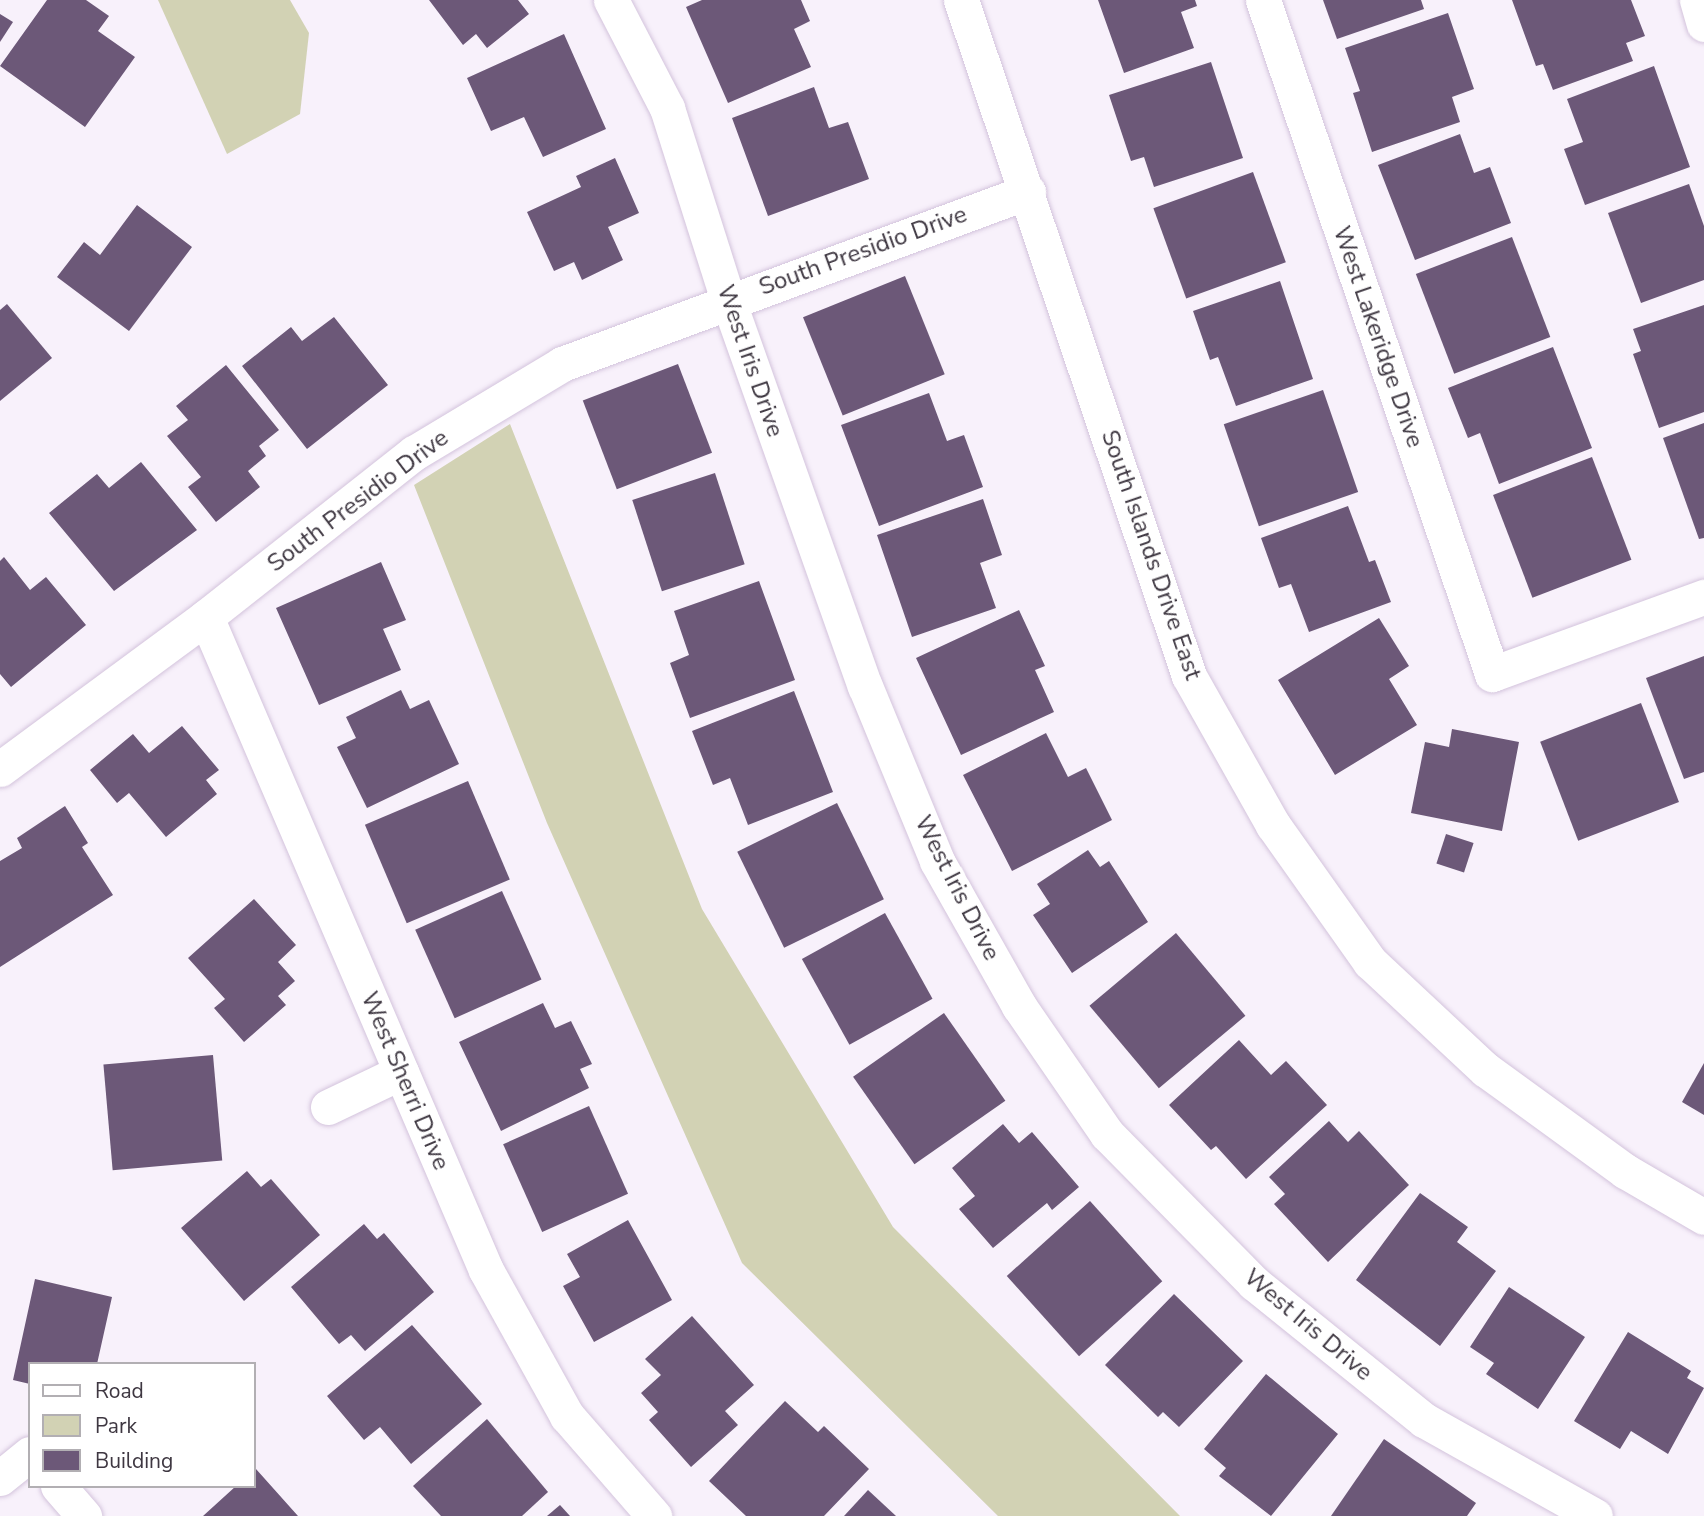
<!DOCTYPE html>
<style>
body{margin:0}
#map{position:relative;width:1704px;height:1516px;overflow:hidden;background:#f8f1fb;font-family:"Nunito Sans",sans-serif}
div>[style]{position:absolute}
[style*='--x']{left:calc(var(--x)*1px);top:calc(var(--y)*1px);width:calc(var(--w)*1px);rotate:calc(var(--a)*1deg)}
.green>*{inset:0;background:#d2d2b4}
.building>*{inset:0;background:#6c5878;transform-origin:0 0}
.roads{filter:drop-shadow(0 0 2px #d3c3dc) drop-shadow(0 0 2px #d3c3dc)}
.minor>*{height:35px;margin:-17.5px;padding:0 17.5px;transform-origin:17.5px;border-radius:17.5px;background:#fff}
span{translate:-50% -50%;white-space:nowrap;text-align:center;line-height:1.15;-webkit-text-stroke:7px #fff;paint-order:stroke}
.street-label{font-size:24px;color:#3e3741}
.legend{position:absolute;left:28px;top:1362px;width:228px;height:126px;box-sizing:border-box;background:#fff;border:2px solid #b2afb3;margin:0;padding:9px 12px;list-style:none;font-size:21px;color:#3e3741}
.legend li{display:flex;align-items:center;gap:14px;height:35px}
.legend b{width:35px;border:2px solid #b2afb3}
</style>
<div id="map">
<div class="green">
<i style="clip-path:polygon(158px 0,290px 0,309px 33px,300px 114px,227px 154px)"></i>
<i style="clip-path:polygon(510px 424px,702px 909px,893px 1227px,1180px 1516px,998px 1516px,742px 1263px,547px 823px,414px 485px)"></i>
</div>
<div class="building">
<i style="clip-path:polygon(47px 0,86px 0,109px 16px,98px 31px,135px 57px,85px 127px,0 66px)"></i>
<i style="clip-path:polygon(429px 0,518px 0,529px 14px,487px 48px,476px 34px,463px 45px)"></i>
<i style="clip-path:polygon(702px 0,801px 0,810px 21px,794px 29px,811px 67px,728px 103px,686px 7px)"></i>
<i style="clip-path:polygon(1098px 0,1195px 0,1197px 6px,1181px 12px,1194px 48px,1124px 73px)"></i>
<i style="clip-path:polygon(1323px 0,1421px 0,1424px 9px,1337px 39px)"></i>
<i style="clip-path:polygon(1512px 0,1631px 0,1645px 36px,1626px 43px,1633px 61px,1553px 90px,1543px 64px,1536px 66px)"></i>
<i style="clip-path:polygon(1448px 13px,1474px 89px,1452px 97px,1460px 122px,1372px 152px,1353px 93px,1360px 91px,1345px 48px)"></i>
<i style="clip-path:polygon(0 14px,13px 22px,0 42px)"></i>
<i style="clip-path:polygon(564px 34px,606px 129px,543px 157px,524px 117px,491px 131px,467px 78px)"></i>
<i style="clip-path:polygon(1211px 62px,1243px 158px,1154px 187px,1144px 157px,1131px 161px,1109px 95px)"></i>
<i style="clip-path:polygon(1654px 66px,1690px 167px,1585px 205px,1564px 149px,1583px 142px,1567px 99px)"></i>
<i style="clip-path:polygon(814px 87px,829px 128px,848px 122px,869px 179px,768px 216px,732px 118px)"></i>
<i style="clip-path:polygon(1460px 134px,1474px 173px,1490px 167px,1511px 223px,1415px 260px,1378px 165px)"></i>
<i style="clip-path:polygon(615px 158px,639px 213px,608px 227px,623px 260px,582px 280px,574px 262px,554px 271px,527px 212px,581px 187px,576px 176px)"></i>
<i style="left:1253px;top:172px;width:96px;height:106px;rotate:70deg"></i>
<i style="clip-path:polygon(1689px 184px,1704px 226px,1704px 280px,1641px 303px,1608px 213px)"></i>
<i style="clip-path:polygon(137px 205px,192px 247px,129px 331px,57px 277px,84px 242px,100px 255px)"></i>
<i style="left:1512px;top:237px;width:107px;height:103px;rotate:69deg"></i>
<i style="left:905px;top:276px;width:106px;height:110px;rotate:68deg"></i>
<i style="clip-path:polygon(1280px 281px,1313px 379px,1236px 406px,1218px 357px,1210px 360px,1193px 311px)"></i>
<i style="clip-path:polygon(7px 304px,52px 358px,0 401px,0 310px)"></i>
<i style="clip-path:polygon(1704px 305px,1704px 412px,1659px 428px,1633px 354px,1641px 351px,1633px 329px)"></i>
<i style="clip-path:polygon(334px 317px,388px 385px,307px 449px,242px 366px,291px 327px,302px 341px)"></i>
<i style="clip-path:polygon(1553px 347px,1592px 448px,1499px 484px,1480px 433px,1468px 438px,1448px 388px)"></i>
<i style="left:678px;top:364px;width:95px;height:102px;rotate:69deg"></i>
<i style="clip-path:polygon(226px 365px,279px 430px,259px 446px,266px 456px,248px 471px,260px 487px,216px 522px,188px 487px,201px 477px,167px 436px,188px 420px,176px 406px)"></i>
<i style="left:1323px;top:390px;width:108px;height:105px;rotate:71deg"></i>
<i style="clip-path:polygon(929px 393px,947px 441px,964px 435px,983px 487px,879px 526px,841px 425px)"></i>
<i style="clip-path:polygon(1704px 423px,1704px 538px,1699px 539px,1663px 438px)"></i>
<i style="left:1592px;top:457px;width:110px;height:106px;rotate:69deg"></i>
<i style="clip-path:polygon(141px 462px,197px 530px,114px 591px,49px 513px,97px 474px,109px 488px)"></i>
<i style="left:715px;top:473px;width:96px;height:87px;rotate:72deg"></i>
<i style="clip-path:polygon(983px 499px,1002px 555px,980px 563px,996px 608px,912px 637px,877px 535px)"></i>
<i style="clip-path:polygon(1348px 506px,1369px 562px,1375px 560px,1391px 602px,1309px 632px,1291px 584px,1279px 588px,1261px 538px)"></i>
<i style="clip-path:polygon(4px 557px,30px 590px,46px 577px,86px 625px,11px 687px,0 674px,0 561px)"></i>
<i style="clip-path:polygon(381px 562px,406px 620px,383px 629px,401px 670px,319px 705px,276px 608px)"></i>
<i style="clip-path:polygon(759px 581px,795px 680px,690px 718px,670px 663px,689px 655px,674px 611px)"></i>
<i style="clip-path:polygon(1019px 610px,1045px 666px,1035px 670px,1054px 712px,961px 755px,916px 658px)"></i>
<i style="clip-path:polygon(1379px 618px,1409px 666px,1389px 679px,1417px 725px,1335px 775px,1278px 680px)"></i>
<i style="clip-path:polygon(1704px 656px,1704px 772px,1684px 779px,1646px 678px)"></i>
<i style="clip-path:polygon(401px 690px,410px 709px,429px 700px,459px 764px,367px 808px,337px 747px,356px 738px,346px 717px)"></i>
<i style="clip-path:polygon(794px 691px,833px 792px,748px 825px,730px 778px,713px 785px,692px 731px)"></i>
<i style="left:1641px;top:703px;width:106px;height:108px;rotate:69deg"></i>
<i style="clip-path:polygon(182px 726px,219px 770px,206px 780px,217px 794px,166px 837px,129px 793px,117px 803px,90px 770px,133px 734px,149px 753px)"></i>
<i style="clip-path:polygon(1452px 729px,1519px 742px,1502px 831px,1411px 813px,1425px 742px,1449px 747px)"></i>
<i style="clip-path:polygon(1046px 733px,1068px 777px,1086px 768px,1112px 820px,1012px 871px,963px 775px)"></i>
<i style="left:468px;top:781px;width:107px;height:112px;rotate:67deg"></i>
<i style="left:837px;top:803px;width:107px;height:111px;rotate:64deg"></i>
<i style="clip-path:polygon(65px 806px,88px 843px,82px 847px,113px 895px,0 967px,0 861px,22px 848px,17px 838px)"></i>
<i style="left:1446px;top:834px;width:29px;height:31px;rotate:18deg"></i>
<i style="clip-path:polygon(1088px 850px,1100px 867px,1109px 861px,1148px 922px,1072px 973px,1033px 915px,1050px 904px,1037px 884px)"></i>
<i style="left:502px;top:891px;width:97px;height:95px;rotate:66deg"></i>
<i style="clip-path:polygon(254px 899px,296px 945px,278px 962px,295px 981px,278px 996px,286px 1005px,244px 1042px,214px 1008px,225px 999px,188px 958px)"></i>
<i style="left:885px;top:913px;width:98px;height:95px;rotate:61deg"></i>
<i style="left:1176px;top:933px;width:108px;height:113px;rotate:50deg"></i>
<i style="clip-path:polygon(543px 1003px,555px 1028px,571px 1021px,592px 1064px,580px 1069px,589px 1088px,501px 1131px,459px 1042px)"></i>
<i style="left:944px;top:1013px;width:107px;height:111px;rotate:55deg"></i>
<i style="clip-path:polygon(1239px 1040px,1271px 1075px,1286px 1061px,1327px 1105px,1246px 1179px,1216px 1146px,1211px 1150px,1169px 1105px)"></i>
<i style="left:213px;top:1055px;width:106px;height:110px;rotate:85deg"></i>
<i style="clip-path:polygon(1704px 1063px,1704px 1115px,1682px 1102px)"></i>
<i style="left:589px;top:1106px;width:96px;height:94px;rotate:66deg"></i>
<i style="clip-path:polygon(1329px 1121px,1348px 1142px,1359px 1131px,1409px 1185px,1328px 1262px,1274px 1204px,1285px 1194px,1269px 1177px)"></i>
<i style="clip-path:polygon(1003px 1124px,1019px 1143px,1032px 1132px,1079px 1187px,1052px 1210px,1047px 1203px,993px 1248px,959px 1209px,975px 1196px,952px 1168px)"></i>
<i style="clip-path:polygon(247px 1171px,261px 1187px,271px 1179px,320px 1235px,244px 1301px,181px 1228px)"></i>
<i style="clip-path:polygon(1420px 1193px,1468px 1227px,1457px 1242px,1496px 1271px,1440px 1346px,1356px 1280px)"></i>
<i style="left:1090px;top:1201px;width:108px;height:112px;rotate:48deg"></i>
<i style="clip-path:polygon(628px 1220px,672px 1300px,594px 1342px,563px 1286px,580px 1277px,567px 1254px)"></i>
<i style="clip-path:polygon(364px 1224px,377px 1239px,384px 1233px,434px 1292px,365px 1351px,351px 1335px,339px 1344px,291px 1287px)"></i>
<i style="clip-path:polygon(35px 1279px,112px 1297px,97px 1364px,30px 1364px,30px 1384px,13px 1380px)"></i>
<i style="clip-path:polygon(1509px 1287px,1585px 1337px,1538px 1409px,1486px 1374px,1494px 1363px,1470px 1347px)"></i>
<i style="clip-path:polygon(1174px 1294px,1243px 1361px,1179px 1427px,1163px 1412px,1158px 1417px,1105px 1365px)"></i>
<i style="clip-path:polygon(692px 1316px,754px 1385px,725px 1411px,738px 1425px,691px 1467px,649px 1420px,658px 1412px,641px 1393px,661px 1375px,645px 1359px)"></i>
<i style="clip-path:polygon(412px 1325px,482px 1404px,411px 1464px,380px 1427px,364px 1440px,327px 1396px)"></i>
<i style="clip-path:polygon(1628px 1332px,1691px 1371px,1687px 1378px,1704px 1388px,1668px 1454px,1631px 1431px,1620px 1449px,1574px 1421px)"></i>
<i style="clip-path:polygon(1266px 1374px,1338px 1434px,1271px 1516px,1219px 1476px,1226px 1468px,1204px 1449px)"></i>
<i style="clip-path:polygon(785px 1401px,818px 1432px,824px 1426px,869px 1469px,824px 1516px,746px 1516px,709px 1481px)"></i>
<i style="clip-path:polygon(487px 1419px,548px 1492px,522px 1516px,441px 1516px,413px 1486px)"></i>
<i style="clip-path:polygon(1384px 1439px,1476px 1503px,1467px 1516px,1331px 1516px)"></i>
<i style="clip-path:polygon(256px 1469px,298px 1516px,203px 1516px,236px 1486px,254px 1486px)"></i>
<i style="clip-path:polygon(868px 1490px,896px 1516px,844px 1516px)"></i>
<i style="clip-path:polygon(560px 1505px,570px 1516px,547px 1516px)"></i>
</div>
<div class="roads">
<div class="minor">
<i style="--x:611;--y:0;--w:122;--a:62.6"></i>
<i style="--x:667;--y:108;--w:201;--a:72.4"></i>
<i style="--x:728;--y:300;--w:410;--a:70.5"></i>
<i style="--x:865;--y:686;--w:189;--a:67.6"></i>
<i style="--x:937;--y:861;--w:167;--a:60.5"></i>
<i style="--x:1019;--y:1006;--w:155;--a:55.5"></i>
<i style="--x:1107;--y:1134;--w:209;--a:45.4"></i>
<i style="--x:1254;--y:1283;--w:218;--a:38.9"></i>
<i style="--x:1424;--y:1420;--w:196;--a:29.3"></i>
<i style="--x:961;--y:0;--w:713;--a:71.36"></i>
<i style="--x:1189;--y:676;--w:171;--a:60.6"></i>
<i style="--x:1273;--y:825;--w:168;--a:54.7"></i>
<i style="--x:1370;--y:962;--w:158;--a:43"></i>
<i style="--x:1486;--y:1070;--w:172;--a:36"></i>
<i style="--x:1625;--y:1171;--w:91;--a:30.2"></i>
<i style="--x:1263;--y:0;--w:712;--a:71.23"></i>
<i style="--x:1492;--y:674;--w:226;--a:-20"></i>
<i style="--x:1697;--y:0;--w:25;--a:74"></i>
<i style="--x:206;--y:617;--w:710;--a:66.79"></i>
<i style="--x:486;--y:1270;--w:167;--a:61"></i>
<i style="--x:567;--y:1416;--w:133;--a:49"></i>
<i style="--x:0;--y:769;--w:256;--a:-36.4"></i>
<i style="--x:206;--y:617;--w:265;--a:-38.3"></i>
<i style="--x:414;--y:453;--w:173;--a:-31"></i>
<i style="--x:562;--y:364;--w:497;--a:-20.3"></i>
<i style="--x:328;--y:1107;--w:81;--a:-25.6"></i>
<i style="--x:0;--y:1478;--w:38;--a:-39"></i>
<i style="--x:58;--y:1486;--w:40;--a:49"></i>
</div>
</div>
<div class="street-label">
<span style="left:863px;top:251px;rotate:-20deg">South Presidio Drive</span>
<span style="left:1378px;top:337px;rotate:71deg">West Lakeridge Drive</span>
<span style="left:750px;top:361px;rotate:71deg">West Iris Drive</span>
<span style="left:358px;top:501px;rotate:-37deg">South Presidio Drive</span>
<span style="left:1151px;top:555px;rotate:71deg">South Islands Drive East</span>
<span style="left:957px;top:888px;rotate:63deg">West Iris Drive</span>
<span style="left:405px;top:1081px;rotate:67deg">West Sherri Drive</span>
<span style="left:1308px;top:1325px;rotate:40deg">West Iris Drive</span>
</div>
<ul class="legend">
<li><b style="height:9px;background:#fff"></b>Road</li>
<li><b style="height:19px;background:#d2d2b4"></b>Park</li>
<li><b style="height:19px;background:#6c5878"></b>Building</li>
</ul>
</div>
